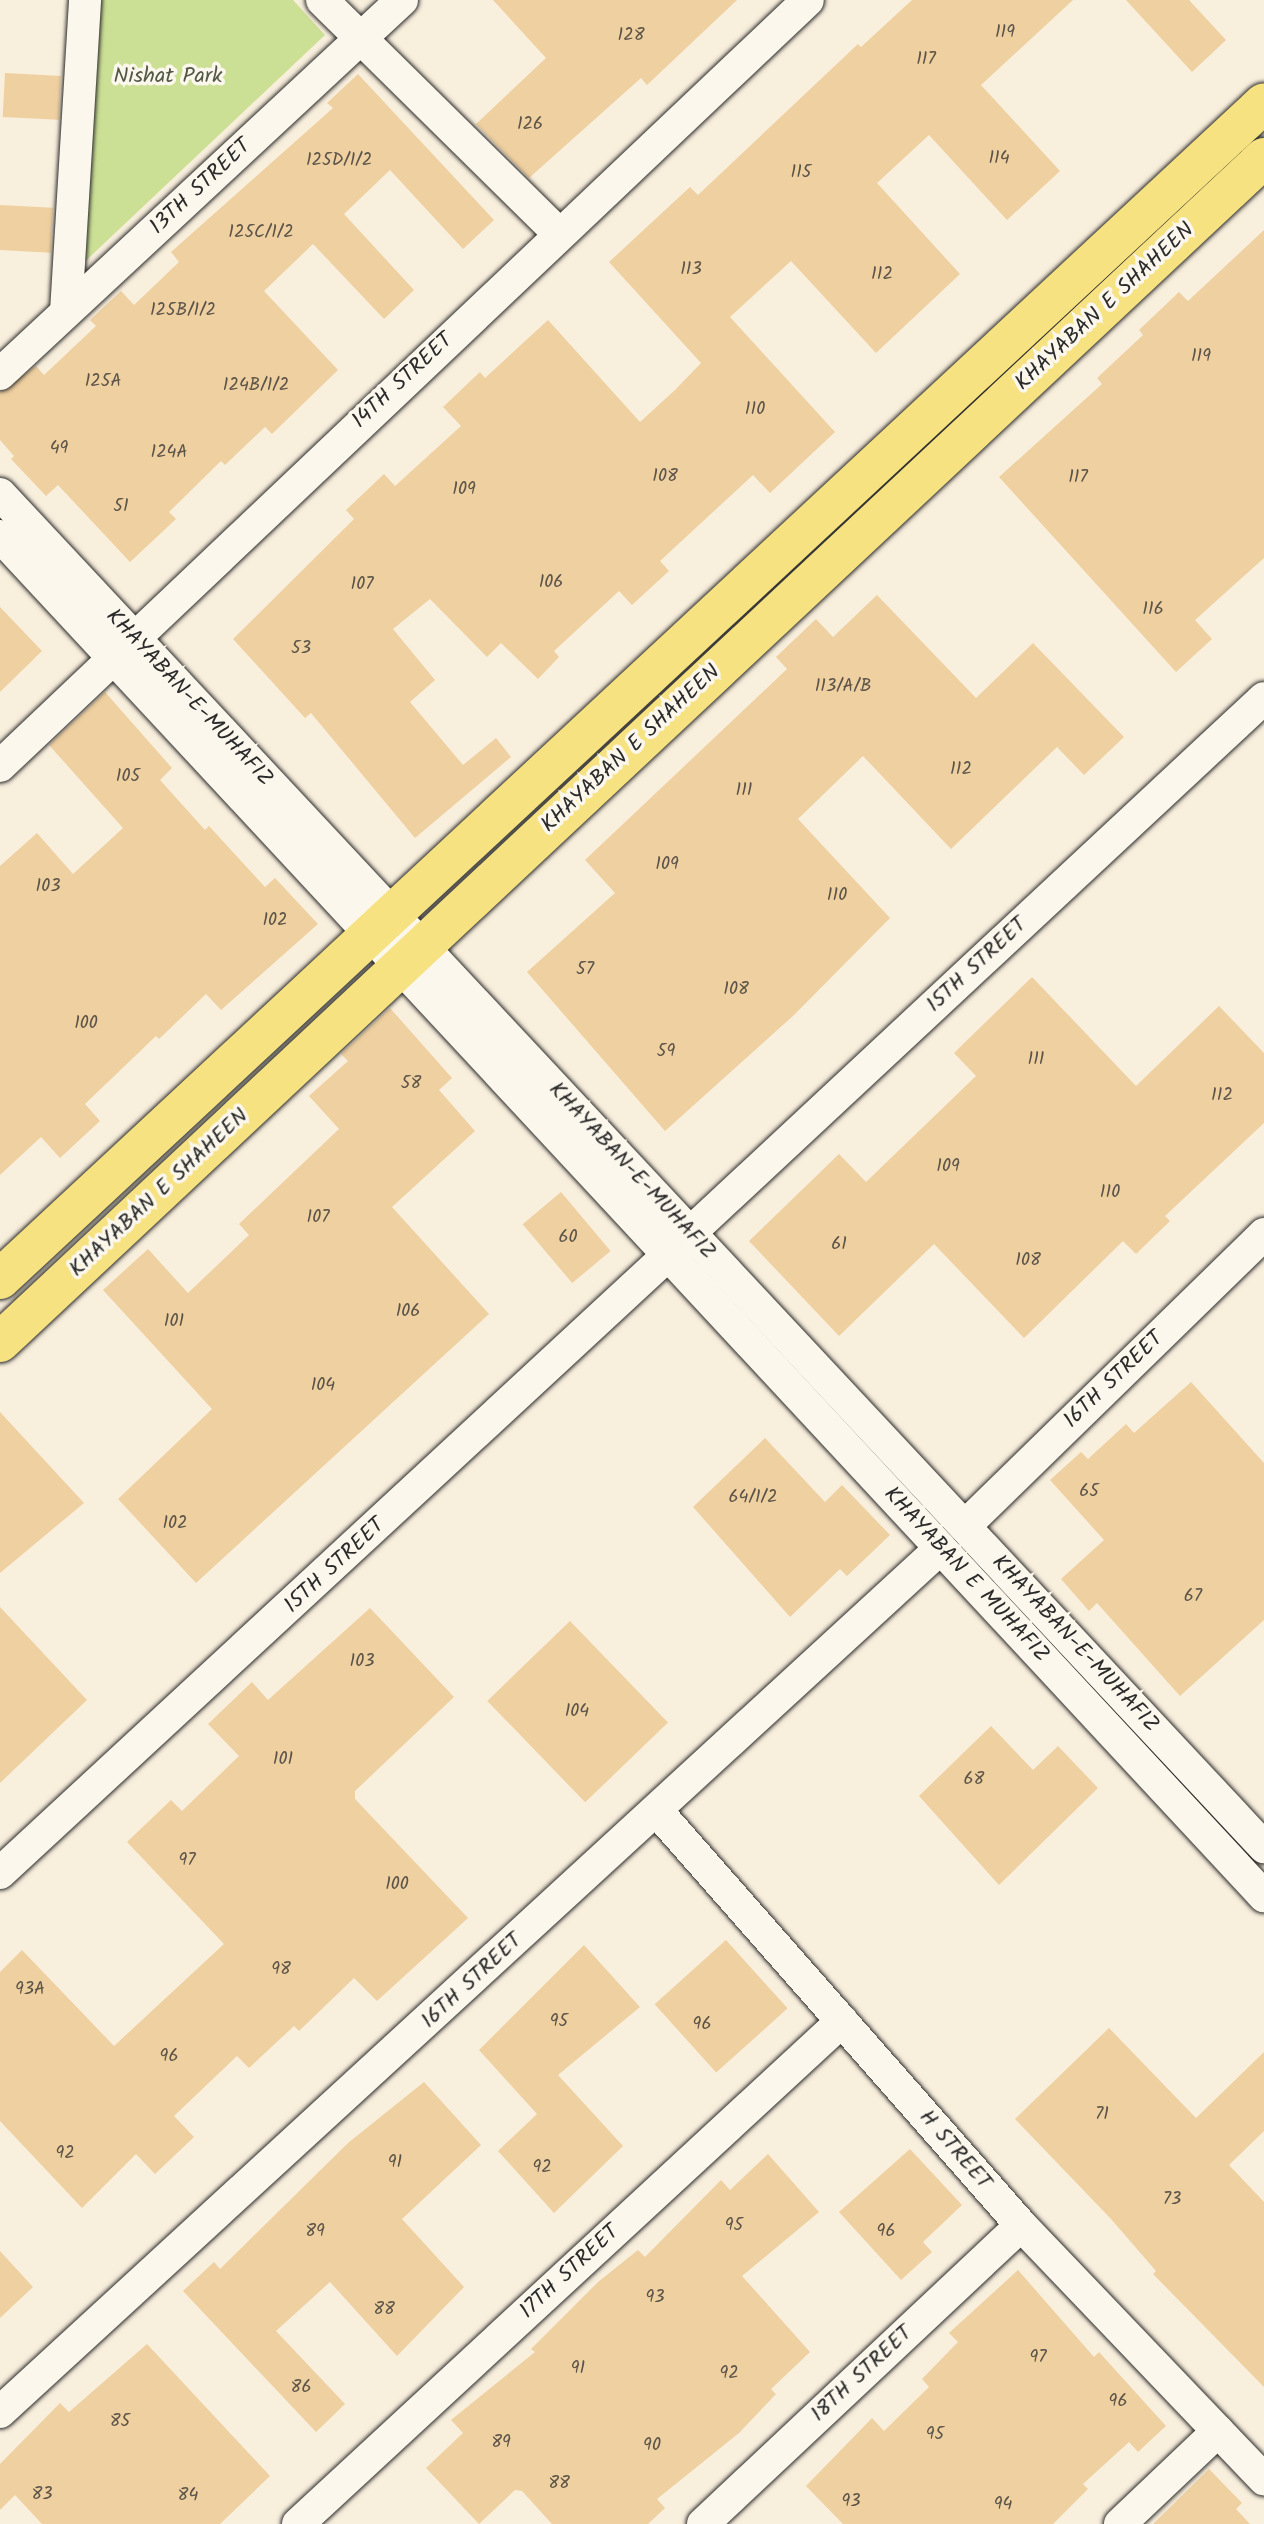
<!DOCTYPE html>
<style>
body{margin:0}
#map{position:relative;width:1264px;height:2524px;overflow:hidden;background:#f9efdd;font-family:Kalam,sans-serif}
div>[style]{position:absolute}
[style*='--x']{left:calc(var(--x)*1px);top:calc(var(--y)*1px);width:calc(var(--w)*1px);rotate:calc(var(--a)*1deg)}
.green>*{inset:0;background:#cce095}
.building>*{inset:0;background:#efd0a1;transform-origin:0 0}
.roads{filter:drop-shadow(0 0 2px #2b2b2b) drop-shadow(0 0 2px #2b2b2b)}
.minor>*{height:32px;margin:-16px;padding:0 16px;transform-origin:16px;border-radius:16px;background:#fbf7ec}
.major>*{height:40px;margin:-20px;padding:0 20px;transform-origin:20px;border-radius:20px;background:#f7e281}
span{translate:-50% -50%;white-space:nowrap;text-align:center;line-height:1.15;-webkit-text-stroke:7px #fbf7ec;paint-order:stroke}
.number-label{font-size:18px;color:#5c5448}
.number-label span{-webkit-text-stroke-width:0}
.park-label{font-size:22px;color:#535846}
.street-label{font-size:22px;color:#2b2b2b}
</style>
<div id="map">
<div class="green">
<i style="clip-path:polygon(94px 0,293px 0,325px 35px,76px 270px)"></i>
</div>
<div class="building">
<i style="clip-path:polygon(493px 0,737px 0,647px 85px,641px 78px,529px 178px,476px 124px,546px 58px)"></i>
<i style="clip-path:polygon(912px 0,1073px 0,981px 85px,1060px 171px,1007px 220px,929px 135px,877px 183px,960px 274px,876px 353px,791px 261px,730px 317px,835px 432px,770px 493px,753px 475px,660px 561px,669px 571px,632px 605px,619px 591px,554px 651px,559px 657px,538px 679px,501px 643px,487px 657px,430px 599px,393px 629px,435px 680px,410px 702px,463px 765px,496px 738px,511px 757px,415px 838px,311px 713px,305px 718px,233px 639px,354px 519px,346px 510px,384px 474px,395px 486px,461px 426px,443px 407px,480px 372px,485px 378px,548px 320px,640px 422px,675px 390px,701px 363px,609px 262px,690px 187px,698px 195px,858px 44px,861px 47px)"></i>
<i style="clip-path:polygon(1126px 0,1189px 0,1226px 40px,1192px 72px)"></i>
<i style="left:5px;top:73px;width:56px;height:44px;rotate:3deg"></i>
<i style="clip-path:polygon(358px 74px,494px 220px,463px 249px,390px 170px,344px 214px,414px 290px,384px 319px,313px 244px,264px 291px,338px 370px,272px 434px,265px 427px,225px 465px,221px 461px,169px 512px,176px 519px,130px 562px,58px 485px,46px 496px,11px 459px,14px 456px,0 440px,0 392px,36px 366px,44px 375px,96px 326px,90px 320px,121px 291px,134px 305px,179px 262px,171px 252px,333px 108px,327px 103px)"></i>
<i style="left:0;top:205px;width:53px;height:45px;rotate:3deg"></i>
<i style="clip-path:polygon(1264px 230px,1264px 558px,1195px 620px,1212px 639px,1176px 672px,999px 477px,1102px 384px,1097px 378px,1143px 335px,1139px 330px,1179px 292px,1188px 301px)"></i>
<i style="clip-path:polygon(877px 595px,976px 698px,1033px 643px,1124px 737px,1084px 775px,1057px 747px,951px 849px,863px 756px,798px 819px,890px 918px,794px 1015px,665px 1131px,527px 972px,615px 893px,585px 860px,787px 669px,776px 657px,816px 619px,833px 637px)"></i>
<i style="clip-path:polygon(0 607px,42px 651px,0 692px)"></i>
<i style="clip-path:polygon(105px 692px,172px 768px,160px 780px,205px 830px,209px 826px,265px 887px,275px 878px,318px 924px,221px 1010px,206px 994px,159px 1039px,156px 1036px,85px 1104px,100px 1121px,60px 1158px,41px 1137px,0 1175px,0 866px,37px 833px,73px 874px,123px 828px,49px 745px)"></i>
<i style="clip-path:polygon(1032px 977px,1136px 1086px,1219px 1006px,1264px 1053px,1264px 1123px,1165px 1216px,1170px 1221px,1136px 1254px,1123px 1241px,1024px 1338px,934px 1244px,839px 1336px,749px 1241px,839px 1154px,866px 1182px,976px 1076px,954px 1053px)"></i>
<i style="clip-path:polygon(390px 1008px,452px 1078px,439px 1090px,475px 1131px,392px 1207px,489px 1314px,196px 1583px,118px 1499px,212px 1409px,103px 1290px,148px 1249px,188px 1293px,249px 1235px,239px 1224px,339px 1129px,309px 1096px,348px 1061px,341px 1054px)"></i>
<i style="left:561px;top:1192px;width:77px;height:50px;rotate:50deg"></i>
<i style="clip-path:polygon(1191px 1382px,1264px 1463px,1264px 1620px,1180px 1696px,1097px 1603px,1089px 1611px,1061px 1579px,1104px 1540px,1050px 1480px,1081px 1452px,1088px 1459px,1126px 1424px,1134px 1433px)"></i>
<i style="clip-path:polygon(0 1412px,84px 1503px,0 1573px)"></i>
<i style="clip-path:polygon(765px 1438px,825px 1502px,842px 1485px,890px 1535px,847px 1576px,840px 1569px,790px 1617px,693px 1507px)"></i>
<i style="clip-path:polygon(0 1607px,87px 1700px,0 1783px)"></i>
<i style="clip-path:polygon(370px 1608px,454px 1697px,355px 1791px,355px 1799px,468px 1918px,377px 2001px,354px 1978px,299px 2031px,294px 2026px,249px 2068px,237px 2056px,174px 2116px,194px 2137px,155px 2174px,136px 2154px,82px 2208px,0 2121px,0 1972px,22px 1950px,114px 2046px,224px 1944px,127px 1842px,171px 1800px,182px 1811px,239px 1756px,208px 1724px,252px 1682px,268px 1700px)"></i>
<i style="left:570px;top:1621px;width:141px;height:115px;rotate:46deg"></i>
<i style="clip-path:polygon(991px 1726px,1033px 1770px,1058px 1746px,1098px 1788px,999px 1885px,919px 1796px)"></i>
<i style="left:726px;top:1940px;width:92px;height:96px;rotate:48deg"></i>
<i style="clip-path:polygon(584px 1945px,640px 2007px,558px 2075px,623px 2146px,554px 2213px,498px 2151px,537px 2114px,479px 2050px)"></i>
<i style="clip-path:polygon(1109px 2028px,1196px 2118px,1264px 2052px,1264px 2131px,1229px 2165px,1264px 2202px,1264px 2387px,1153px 2274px,1156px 2271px,1111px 2219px,1015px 2119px)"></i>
<i style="clip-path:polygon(424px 2082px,481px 2145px,402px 2219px,464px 2287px,397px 2356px,330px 2282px,276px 2331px,345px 2404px,316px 2432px,183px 2291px,214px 2262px,220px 2269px,348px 2143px)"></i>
<i style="clip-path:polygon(910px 2149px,962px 2205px,923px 2242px,932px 2252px,901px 2280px,839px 2212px)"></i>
<i style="clip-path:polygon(768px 2154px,819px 2212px,742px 2276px,810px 2352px,771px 2389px,776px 2394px,739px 2433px,657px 2499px,665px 2508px,648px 2524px,552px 2524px,522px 2491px,515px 2490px,479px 2524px,426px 2468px,463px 2433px,451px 2420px,535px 2352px,531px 2349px,598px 2282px,638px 2250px,645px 2257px,721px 2180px,730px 2190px)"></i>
<i style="clip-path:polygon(0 2251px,33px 2287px,0 2318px)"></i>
<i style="clip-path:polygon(1018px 2270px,1094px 2357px,1099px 2352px,1166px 2426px,1138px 2452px,1129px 2442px,1083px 2484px,1088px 2489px,1053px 2524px,843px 2524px,806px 2486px,872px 2418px,884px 2431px,929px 2387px,922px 2379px,958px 2342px,949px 2333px)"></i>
<i style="clip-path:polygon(147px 2344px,270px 2476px,220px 2524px,42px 2524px,15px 2495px,0 2510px,0 2464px,60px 2403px,69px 2412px)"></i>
<i style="clip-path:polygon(1209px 2469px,1242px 2503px,1236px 2509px,1250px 2524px,1153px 2524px)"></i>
</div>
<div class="roads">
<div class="minor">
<i style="--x:322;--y:0;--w:333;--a:44.6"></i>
<i style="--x:66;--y:312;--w:313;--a:-86.5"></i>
<i style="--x:0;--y:374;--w:549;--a:-42.93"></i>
<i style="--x:0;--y:494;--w:1852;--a:46.95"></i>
<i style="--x:0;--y:536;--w:1857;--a:47.1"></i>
<i style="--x:0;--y:766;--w:1113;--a:-43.47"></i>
<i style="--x:691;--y:1232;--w:783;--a:-42.98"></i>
<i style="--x:965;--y:1526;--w:418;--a:-44.3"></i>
<i style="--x:657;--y:1811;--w:551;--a:48.68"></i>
<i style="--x:1021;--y:2225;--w:352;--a:46.3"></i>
<i style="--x:0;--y:1873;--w:907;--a:-42.77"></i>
<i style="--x:0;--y:2412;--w:1277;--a:-42.56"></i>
<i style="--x:298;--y:2524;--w:741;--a:-42.76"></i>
<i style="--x:703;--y:2524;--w:436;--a:-43.2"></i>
<i style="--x:1120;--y:2524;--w:135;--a:-43.5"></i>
</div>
<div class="major">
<i style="--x:0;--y:1279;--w:1726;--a:-42.93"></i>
<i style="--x:0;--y:1342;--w:1732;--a:-43.13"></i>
</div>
</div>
<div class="number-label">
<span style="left:1005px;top:33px">119</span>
<span style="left:631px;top:36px">128</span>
<span style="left:926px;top:60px">117</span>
<span style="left:530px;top:125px">126</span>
<span style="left:999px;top:159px">114</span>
<span style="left:339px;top:161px">125D/1/2</span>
<span style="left:801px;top:173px">115</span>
<span style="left:261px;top:233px">125C/1/2</span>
<span style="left:691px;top:270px">113</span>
<span style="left:882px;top:275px">112</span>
<span style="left:183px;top:311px">125B/1/2</span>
<span style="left:1201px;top:357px">119</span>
<span style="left:103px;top:382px">125A</span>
<span style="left:256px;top:386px">124B/1/2</span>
<span style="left:755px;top:410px">110</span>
<span style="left:59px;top:449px">49</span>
<span style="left:169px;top:453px">124A</span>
<span style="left:665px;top:477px">108</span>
<span style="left:1078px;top:478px">117</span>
<span style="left:464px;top:490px">109</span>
<span style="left:121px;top:507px">51</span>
<span style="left:551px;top:583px">106</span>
<span style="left:362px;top:585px">107</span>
<span style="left:1153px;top:610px">116</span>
<span style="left:301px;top:649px">53</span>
<span style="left:843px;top:687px">113/A/B</span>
<span style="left:961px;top:770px">112</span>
<span style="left:128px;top:777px">105</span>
<span style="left:744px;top:791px">111</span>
<span style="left:667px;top:865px">109</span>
<span style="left:48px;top:887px">103</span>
<span style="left:837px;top:896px">110</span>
<span style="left:275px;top:921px">102</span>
<span style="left:585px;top:970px">57</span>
<span style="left:736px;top:990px">108</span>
<span style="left:86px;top:1024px">100</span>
<span style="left:666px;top:1052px">59</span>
<span style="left:1036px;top:1060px">111</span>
<span style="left:411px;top:1084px">58</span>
<span style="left:1222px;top:1096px">112</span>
<span style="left:948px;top:1167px">109</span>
<span style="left:1110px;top:1193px">110</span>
<span style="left:318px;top:1218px">107</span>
<span style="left:568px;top:1238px">60</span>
<span style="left:839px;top:1245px">61</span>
<span style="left:1028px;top:1261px">108</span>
<span style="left:408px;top:1312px">106</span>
<span style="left:174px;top:1322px">101</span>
<span style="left:323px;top:1386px">104</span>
<span style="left:1089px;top:1492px">65</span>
<span style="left:753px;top:1498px">64/1/2</span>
<span style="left:175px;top:1524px">102</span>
<span style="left:1193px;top:1597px">67</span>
<span style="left:362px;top:1662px">103</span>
<span style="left:577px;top:1712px">104</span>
<span style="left:283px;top:1760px">101</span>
<span style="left:974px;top:1780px">68</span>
<span style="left:187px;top:1861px">97</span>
<span style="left:397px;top:1885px">100</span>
<span style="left:281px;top:1970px">98</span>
<span style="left:30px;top:1990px">93A</span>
<span style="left:559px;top:2022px">95</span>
<span style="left:702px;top:2025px">96</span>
<span style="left:169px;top:2057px">96</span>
<span style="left:1102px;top:2115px">71</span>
<span style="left:65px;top:2154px">92</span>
<span style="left:395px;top:2163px">91</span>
<span style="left:542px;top:2168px">92</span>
<span style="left:1172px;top:2200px">73</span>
<span style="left:734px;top:2226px">95</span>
<span style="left:315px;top:2232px">89</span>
<span style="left:886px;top:2232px">96</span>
<span style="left:655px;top:2298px">93</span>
<span style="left:384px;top:2310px">88</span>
<span style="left:1038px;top:2358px">97</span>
<span style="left:578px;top:2369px">91</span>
<span style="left:729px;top:2374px">92</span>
<span style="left:301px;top:2388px">86</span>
<span style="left:1118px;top:2402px">96</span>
<span style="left:120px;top:2422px">85</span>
<span style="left:935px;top:2435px">95</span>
<span style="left:501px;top:2443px">89</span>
<span style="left:652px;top:2446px">90</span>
<span style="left:559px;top:2484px">88</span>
<span style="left:42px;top:2495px">83</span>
<span style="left:188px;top:2496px">84</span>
<span style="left:851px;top:2502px">93</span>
<span style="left:1003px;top:2505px">94</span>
</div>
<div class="park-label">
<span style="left:168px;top:77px">Nishat Park</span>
</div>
<div class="street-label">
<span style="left:201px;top:187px;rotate:-43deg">13TH STREET</span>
<span style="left:1105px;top:307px;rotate:-43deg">KHAYABAN E SHAHEEN</span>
<span style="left:403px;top:381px;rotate:-43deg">14TH STREET</span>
<span style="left:189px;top:698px;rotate:47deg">KHAYABAN-E-MUHAFIZ</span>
<span style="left:631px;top:749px;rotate:-43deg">KHAYABAN E SHAHEEN</span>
<span style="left:977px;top:965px;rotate:-43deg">15TH STREET</span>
<span style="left:632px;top:1171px;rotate:47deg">KHAYABAN-E-MUHAFIZ</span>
<span style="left:159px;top:1193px;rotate:-43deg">KHAYABAN E SHAHEEN</span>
<span style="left:1114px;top:1380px;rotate:-44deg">16TH STREET</span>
<span style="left:335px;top:1566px;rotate:-43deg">15TH STREET</span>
<span style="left:966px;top:1575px;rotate:47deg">KHAYABAN E MUHAFIZ</span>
<span style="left:1075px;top:1644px;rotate:47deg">KHAYABAN-E-MUHAFIZ</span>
<span style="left:472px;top:1981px;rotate:-43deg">16TH STREET</span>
<span style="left:955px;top:2150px;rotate:49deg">H STREET</span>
<span style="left:570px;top:2272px;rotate:-43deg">17TH STREET</span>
<span style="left:862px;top:2374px;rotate:-43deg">18TH STREET</span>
</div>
</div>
